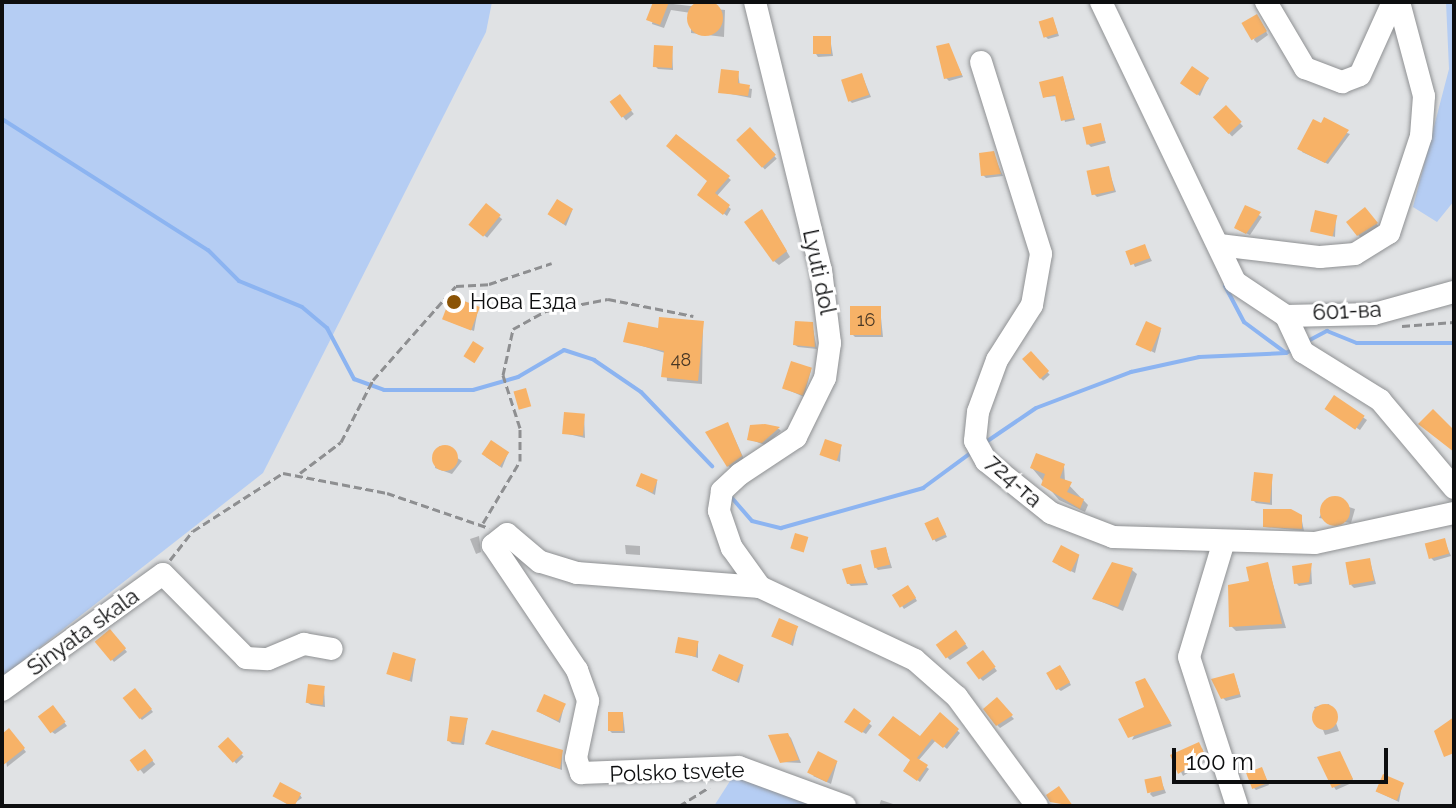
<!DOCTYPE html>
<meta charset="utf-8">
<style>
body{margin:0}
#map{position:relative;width:1456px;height:808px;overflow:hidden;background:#e0e2e4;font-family:Raleway,sans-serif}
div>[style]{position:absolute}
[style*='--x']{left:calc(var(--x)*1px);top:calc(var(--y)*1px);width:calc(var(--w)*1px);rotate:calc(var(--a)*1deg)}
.green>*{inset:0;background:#b5cdf3}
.shadow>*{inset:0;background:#0003;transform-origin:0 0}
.stream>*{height:4px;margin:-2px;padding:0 2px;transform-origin:2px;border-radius:2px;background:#8cb4f1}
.building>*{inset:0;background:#f7b267;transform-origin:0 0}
.round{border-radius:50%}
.path>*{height:3px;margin-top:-1.5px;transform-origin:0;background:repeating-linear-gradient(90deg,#8e8f91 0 8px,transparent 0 12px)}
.roads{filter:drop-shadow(0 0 2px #8f9193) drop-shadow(0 0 2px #8f9193)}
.minor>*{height:22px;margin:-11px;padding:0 11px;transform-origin:11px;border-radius:11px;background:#fff}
.dots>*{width:22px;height:22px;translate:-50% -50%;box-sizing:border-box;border:4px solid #fff;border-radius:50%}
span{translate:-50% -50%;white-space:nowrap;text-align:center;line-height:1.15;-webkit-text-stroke:6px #fff;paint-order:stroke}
.number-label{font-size:18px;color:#483725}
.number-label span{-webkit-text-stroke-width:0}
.street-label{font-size:22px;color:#0d0e0f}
.poi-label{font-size:22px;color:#0d0e0f}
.left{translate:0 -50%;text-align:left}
.frame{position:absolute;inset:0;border:4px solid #0d0e0f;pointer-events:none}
.scale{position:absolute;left:1172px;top:748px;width:216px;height:36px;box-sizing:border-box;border:4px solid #0d0e0f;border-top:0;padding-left:10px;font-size:24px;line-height:28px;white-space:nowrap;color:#0d0e0f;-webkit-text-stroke:6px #fff;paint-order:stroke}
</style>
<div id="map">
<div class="green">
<i style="clip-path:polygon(2px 2px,492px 2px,486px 32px,263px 473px,2px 677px)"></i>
<i style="clip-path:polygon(1446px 2px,1454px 2px,1454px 201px,1437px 222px,1413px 207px,1449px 69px)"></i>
<i style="clip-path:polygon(739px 767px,845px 806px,714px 806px)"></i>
</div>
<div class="shadow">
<i style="clip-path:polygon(656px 2px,725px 10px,724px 37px,691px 33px,691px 13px,671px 10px,664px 28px,652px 24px)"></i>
<i style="clip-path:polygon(1053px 19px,1059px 36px,1048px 39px,1045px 36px)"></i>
<i style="clip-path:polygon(1259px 19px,1268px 35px,1257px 43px,1254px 40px)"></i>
<i style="clip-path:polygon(830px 38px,833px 56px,818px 57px,816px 54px)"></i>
<i style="clip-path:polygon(948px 45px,963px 77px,949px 81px,946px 78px)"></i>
<i style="clip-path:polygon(672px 48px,673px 70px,658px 69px,655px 66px)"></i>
<i style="clip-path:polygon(738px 73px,740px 86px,752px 89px,751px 98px,721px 92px)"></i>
<i style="clip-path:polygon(862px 75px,871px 97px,852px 103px,849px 100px)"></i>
<i style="clip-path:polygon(1063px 78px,1075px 120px,1065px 122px,1058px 96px,1045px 97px)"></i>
<i style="clip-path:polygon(1207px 80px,1200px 96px,1185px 85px)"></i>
<i style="left:620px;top:97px;width:22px;height:10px;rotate:51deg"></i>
<i style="left:1226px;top:108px;width:25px;height:15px;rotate:47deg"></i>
<i style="clip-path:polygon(1314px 122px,1350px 134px,1328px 164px,1302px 152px)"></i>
<i style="clip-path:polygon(1100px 125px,1106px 143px,1091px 147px,1088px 144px)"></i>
<i style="left:750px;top:129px;width:40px;height:16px;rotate:48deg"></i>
<i style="clip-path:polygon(676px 136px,731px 180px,716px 197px,731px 209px,727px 216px,702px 197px,709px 181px)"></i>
<i style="clip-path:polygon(993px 153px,1003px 176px,986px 178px,983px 175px)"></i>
<i style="clip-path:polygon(1108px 168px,1116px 192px,1097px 197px,1094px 194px)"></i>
<i style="left:486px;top:206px;width:21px;height:24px;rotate:39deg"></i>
<i style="clip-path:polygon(1246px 207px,1262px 217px,1250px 235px,1239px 230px)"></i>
<i style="clip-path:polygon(572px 211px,566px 226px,553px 217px)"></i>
<i style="clip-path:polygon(1368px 213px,1379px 227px,1361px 238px,1358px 235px)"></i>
<i style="clip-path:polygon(766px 216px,790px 257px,779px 265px,774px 261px)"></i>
<i style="clip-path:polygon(1336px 217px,1335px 237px,1312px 230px)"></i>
<i style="clip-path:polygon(1144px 246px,1152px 261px,1135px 267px,1128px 252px)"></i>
<i style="clip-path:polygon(880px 308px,883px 337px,855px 337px,852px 334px)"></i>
<i style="clip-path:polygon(478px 309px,474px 331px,448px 321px)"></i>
<i style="clip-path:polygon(703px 323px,702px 384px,667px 381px,665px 353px,626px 341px)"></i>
<i style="clip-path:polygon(812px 324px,817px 349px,798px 347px,795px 345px)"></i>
<i style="clip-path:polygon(1161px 330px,1155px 353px,1139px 345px)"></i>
<i style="left:1031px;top:354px;width:28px;height:9px;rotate:48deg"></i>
<i style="clip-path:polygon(811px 370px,804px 397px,784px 388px)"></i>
<i style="clip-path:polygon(1334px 398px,1367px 420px,1360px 430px,1330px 411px)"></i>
<i style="clip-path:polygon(584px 416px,585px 438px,564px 433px)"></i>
<i style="clip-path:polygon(728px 424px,744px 459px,731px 468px,728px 466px)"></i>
<i style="clip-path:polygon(751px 428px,779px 429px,781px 431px,765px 445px,749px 439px)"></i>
<i style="clip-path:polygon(439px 446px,462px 461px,452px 474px,435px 468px)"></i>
<i style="clip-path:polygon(841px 447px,840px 462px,822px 454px)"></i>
<i style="clip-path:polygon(508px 453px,502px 468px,486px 457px)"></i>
<i style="clip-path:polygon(1064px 466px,1065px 481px,1088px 505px,1085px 512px,1059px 500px,1032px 468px)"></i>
<i style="clip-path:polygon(1272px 476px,1272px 505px,1256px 503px,1253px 500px)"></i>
<i style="clip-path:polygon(657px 482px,655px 495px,638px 486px)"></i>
<i style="clip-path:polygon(1328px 500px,1355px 509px,1351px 523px,1319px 518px)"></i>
<i style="clip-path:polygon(1301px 516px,1304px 531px,1265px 527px)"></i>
<i style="clip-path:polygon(938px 519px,947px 537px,936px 542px,934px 539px)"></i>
<i style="clip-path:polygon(479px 536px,481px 552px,476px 554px,470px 539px)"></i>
<i style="clip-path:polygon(1444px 540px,1451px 556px,1434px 561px,1431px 558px)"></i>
<i style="clip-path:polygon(625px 545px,640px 546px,640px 555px,626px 554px)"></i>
<i style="clip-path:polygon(886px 549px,892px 568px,878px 570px,876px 568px)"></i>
<i style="clip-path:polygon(1079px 556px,1075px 573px,1058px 565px)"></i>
<i style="clip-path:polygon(1370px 561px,1376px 584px,1354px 588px,1351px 585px)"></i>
<i style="clip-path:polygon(1267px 564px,1286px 628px,1236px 631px,1231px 626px,1251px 582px)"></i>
<i style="clip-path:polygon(1311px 565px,1312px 584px,1299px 586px,1296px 583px)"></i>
<i style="clip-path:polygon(860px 566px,868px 585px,851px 586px,848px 583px)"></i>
<i style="clip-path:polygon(1132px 570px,1137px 574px,1123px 611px,1095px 599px)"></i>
<i style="clip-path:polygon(911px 590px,917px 601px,904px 609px,902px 606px)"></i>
<i style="clip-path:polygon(797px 628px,793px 646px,773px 636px)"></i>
<i style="clip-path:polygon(113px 634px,127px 652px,114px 662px,97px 641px)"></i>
<i style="clip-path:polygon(959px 635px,968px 648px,950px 660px,947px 657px)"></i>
<i style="clip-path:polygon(698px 643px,698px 658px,676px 651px)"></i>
<i style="clip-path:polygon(986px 656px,997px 671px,983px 681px,980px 678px)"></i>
<i style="clip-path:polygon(415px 661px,412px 682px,389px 673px)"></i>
<i style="clip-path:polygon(743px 667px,739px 683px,717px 673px)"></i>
<i style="clip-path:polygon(1063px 670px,1071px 685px,1061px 691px,1058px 689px)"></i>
<i style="clip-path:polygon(1234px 675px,1241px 697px,1226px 701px,1223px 698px)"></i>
<i style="clip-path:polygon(1147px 683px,1172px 726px,1132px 740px,1147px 708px)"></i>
<i style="clip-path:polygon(324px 688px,325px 707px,311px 705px,308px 703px)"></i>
<i style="clip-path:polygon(138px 693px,153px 712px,142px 720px,140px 718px)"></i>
<i style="clip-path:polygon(997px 700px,1014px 719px,1000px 728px,997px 725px)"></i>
<i style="clip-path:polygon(1329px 704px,1339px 731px,1325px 735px,1314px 707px)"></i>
<i style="clip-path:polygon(564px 706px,560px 723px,537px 711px)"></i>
<i style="clip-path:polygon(55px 710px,67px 726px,55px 734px,52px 732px)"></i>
<i style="clip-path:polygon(855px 711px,872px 726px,866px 734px,849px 724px)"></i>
<i style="clip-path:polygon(623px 714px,625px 733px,612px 733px,609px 730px)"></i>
<i style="clip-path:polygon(940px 715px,960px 733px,947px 749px,936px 740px,918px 761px,929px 769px,920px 782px,908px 773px,920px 739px)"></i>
<i style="clip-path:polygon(467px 720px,464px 745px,452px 744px,449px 741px)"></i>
<i style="clip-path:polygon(12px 733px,26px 752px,7px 767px,2px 736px)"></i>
<i style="clip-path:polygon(788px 735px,791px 738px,801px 763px,781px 762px)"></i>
<i style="left:228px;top:740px;width:23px;height:10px;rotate:47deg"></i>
<i style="clip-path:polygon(487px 743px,562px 752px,562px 770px,490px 746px)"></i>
<i style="clip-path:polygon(1202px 748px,1207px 761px,1183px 776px,1173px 756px)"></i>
<i style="left:145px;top:752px;width:16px;height:15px;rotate:50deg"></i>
<i style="clip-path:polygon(1340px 753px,1354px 782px,1336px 790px,1334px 787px)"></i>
<i style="clip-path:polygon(837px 762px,831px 784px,813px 776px)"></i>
<i style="clip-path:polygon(1262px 769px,1269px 785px,1256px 790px,1253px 787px)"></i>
<i style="clip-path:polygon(1160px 778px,1166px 793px,1153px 797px,1150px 794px)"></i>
<i style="clip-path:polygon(1402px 785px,1399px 802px,1378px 792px)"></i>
<i style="clip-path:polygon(275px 796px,300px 795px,302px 798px,290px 806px)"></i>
<i style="clip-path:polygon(881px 800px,899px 806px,879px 806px)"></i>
</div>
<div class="stream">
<i style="--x:2;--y:119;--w:244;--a:32.5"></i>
<i style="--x:208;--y:250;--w:44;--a:45"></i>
<i style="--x:239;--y:281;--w:68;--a:22.4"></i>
<i style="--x:302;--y:307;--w:33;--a:40"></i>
<i style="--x:327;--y:328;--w:58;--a:62.1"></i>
<i style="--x:354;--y:379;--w:32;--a:20"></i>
<i style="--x:384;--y:390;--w:89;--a:0"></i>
<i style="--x:473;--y:390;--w:47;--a:-16.1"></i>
<i style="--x:518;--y:377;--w:53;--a:-30.4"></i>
<i style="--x:564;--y:350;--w:32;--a:18"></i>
<i style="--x:594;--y:360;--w:57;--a:34.2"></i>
<i style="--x:641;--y:392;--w:103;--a:46.2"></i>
<i style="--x:1225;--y:286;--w:41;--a:62.2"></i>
<i style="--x:1244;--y:322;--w:52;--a:36.4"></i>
<i style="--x:1286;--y:353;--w:10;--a:-29"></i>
<i style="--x:1306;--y:342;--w:24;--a:-28"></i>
<i style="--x:1327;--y:331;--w:32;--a:22"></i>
<i style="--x:1357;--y:343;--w:97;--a:0"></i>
<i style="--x:986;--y:442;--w:60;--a:-34.2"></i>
<i style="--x:1036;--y:408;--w:102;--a:-20.8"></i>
<i style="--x:1131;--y:372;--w:70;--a:-12.4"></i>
<i style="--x:1199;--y:357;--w:87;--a:-2.6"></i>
<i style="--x:732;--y:498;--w:30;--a:49"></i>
<i style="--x:752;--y:521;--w:30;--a:14"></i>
<i style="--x:781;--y:528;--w:148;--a:-15.7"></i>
<i style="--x:923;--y:488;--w:61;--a:-36.3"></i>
</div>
<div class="building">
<i class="round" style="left:687px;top:0;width:36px;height:36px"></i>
<i style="clip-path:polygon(653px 2px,669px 2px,660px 25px,646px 20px)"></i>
<i style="left:1257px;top:14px;width:20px;height:18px;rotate:60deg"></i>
<i style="left:1053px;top:17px;width:17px;height:15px;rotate:73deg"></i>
<i style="left:831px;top:36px;width:18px;height:18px;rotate:90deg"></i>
<i style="clip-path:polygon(949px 43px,962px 75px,944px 79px,936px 46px)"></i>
<i style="left:654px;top:45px;width:19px;height:22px;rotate:3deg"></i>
<i style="left:1192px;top:66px;width:21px;height:21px;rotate:35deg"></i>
<i style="clip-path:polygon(721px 69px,739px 71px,738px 83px,750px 85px,748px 96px,718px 93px)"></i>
<i style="left:862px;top:73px;width:23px;height:22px;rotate:72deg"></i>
<i style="clip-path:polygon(1063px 76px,1074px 118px,1061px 121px,1055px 95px,1043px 98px,1039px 82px)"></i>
<i style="left:620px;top:94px;width:20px;height:13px;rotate:53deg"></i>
<i style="left:1226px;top:105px;width:23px;height:18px;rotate:47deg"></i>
<i style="clip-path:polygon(1324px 117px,1349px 130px,1325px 163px,1297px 149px,1313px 119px,1321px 123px)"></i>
<i style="left:1101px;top:123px;width:18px;height:19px;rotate:77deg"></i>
<i style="left:750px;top:127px;width:38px;height:19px;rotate:47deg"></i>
<i style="clip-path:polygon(676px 134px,730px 176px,715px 193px,730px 205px,723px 215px,697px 195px,707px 181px,666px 146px)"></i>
<i style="clip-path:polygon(994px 151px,1001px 174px,981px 176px,979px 153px)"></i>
<i style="left:1109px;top:166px;width:25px;height:23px;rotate:78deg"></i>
<i style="left:557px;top:199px;width:19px;height:18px;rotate:32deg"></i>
<i style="left:486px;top:203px;width:19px;height:28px;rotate:39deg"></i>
<i style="clip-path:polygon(1245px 205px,1261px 212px,1246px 234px,1234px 228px)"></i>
<i style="clip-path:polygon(1365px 207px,1378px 223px,1357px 236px,1346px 222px)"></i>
<i style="clip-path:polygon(762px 209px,787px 251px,773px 262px,744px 222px)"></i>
<i style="left:1315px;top:210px;width:23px;height:22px;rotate:13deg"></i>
<i style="left:1145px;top:244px;width:15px;height:21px;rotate:70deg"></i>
<i style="left:451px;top:296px;width:31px;height:25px;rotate:21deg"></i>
<i style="left:850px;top:306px;width:31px;height:29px"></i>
<i style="clip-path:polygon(659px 317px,704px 321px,698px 381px,661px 377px,664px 351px,623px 342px,628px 322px,658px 328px)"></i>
<i style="clip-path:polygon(795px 321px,813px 322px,815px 347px,793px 345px)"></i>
<i style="left:1146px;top:321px;width:17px;height:26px;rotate:24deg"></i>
<i style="left:473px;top:341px;width:13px;height:18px;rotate:32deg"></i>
<i style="left:1031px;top:351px;width:27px;height:12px;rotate:48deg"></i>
<i style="left:791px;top:361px;width:22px;height:29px;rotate:18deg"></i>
<i style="left:526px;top:388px;width:19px;height:13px;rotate:74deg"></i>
<i style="left:1334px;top:395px;width:37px;height:17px;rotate:34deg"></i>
<i style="clip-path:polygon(1433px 409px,1454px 430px,1454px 452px,1418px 424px)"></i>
<i style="left:564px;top:412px;width:21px;height:22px;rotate:5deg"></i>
<i style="clip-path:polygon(728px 422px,742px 456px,727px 467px,705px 432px)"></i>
<i style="clip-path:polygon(750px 425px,765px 424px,780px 427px,762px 443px,747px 440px)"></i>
<i style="left:825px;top:439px;width:18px;height:17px;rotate:19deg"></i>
<i style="left:491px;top:440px;width:22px;height:17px;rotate:34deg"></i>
<i class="round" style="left:432px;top:445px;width:26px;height:26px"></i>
<i style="clip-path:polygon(1036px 453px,1065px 464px,1060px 478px,1072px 482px,1067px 492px,1084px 499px,1080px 509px,1041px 485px,1045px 474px,1030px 468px)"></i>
<i style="left:1254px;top:472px;width:19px;height:29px;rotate:6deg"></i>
<i style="left:641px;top:473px;width:18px;height:14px;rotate:22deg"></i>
<i class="round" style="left:1320px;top:496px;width:30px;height:30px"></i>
<i style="clip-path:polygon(1263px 509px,1291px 509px,1302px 515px,1302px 529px,1263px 527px)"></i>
<i style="left:938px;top:517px;width:19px;height:15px;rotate:65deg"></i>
<i style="left:795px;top:533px;width:14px;height:16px;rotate:17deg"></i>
<i style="left:1445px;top:538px;width:16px;height:21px;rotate:75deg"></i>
<i style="left:1061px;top:545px;width:21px;height:19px;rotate:28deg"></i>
<i style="left:886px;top:547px;width:18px;height:16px;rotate:77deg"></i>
<i style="left:1370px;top:558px;width:23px;height:25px;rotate:80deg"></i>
<i style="clip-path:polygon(1112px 562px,1133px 568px,1118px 607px,1092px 599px)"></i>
<i style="clip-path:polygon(1268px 562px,1282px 624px,1229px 627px,1228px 585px,1249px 581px,1246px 567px)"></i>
<i style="clip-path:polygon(1312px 563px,1309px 582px,1294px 584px,1292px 566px)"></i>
<i style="clip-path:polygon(861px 564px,866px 583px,847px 584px,842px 569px)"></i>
<i style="left:908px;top:585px;width:15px;height:19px;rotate:58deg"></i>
<i style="left:779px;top:618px;width:21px;height:20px;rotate:23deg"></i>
<i style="left:110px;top:629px;width:25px;height:20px;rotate:50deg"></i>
<i style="left:956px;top:630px;width:17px;height:25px;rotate:54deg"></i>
<i style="left:678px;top:637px;width:21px;height:16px;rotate:11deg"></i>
<i style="left:983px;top:650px;width:21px;height:21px;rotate:53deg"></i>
<i style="left:393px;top:652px;width:24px;height:23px;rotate:17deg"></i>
<i style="left:719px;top:654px;width:27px;height:18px;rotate:24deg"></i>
<i style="left:1060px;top:665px;width:20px;height:16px;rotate:60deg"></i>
<i style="clip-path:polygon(1234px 673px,1240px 694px,1221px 699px,1211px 679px)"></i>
<i style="clip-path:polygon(1145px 678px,1171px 723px,1128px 738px,1118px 719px,1144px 707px,1135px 682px)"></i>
<i style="left:308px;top:684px;width:17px;height:19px;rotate:7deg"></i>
<i style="left:135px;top:688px;width:27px;height:16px;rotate:51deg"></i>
<i style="left:544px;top:694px;width:24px;height:19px;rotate:24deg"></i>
<i style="clip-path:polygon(997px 697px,1013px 715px,996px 726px,983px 709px)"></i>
<i class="round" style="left:1312px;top:704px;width:26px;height:26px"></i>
<i style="left:53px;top:705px;width:21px;height:19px;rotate:53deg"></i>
<i style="clip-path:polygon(854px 708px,871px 721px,862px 733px,844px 722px)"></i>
<i style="left:608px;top:712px;width:15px;height:19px"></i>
<i style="clip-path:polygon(940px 712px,959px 729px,943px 748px,932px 739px,917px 758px,928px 765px,917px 781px,903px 771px,910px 760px,878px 735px,893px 716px,920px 736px)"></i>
<i style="clip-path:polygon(450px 716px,468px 718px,461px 743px,447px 741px)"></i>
<i style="clip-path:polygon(1454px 717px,1454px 753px,1444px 757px,1434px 731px)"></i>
<i style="clip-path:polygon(9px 728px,25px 748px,2px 766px,2px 734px)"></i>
<i style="clip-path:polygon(492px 730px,563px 750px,560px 769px,485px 744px)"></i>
<i style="clip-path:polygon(788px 733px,799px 760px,780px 763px,768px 735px)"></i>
<i style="left:228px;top:737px;width:22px;height:14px;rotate:47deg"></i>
<i style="clip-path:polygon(1199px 742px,1206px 757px,1178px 774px,1170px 755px)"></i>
<i style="left:145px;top:749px;width:14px;height:19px;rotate:54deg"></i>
<i style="left:818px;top:751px;width:22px;height:24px;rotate:27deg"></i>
<i style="clip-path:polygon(1340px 751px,1353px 779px,1332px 788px,1317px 757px)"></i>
<i style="left:1262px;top:767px;width:17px;height:17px;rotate:69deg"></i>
<i style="left:1383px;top:774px;width:23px;height:19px;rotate:23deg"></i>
<i style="left:1161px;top:776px;width:14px;height:17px;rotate:78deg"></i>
<i style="left:280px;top:782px;width:24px;height:16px;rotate:28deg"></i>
<i style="clip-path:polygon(1059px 786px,1073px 806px,1050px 802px,1046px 795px)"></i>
</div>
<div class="path">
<i style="--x:1402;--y:326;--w:52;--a:-4.4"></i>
<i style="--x:300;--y:473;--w:51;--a:-37.1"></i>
<i style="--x:341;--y:442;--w:70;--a:-62.7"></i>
<i style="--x:373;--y:380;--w:125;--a:-48.6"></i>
<i style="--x:456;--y:286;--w:33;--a:-3"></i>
<i style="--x:489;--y:284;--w:66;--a:-18.4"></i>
<i style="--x:483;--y:523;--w:72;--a:-59.2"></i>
<i style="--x:520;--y:461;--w:33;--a:-90"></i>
<i style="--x:520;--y:428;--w:56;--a:-107.8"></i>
<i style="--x:503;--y:375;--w:47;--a:-77.7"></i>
<i style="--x:513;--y:329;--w:38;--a:-29"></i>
<i style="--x:546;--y:311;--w:63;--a:-11"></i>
<i style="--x:608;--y:299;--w:87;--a:11.3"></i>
<i style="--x:170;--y:560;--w:37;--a:-52"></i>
<i style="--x:193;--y:531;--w:107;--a:-32.8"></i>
<i style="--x:283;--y:473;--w:106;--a:10.9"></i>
<i style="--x:387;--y:493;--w:108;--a:18.9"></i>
<i style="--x:679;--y:806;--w:36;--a:-32"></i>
</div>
<div class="roads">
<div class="minor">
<i style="--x:755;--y:2;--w:276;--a:76.2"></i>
<i style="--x:821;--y:270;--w:74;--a:83"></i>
<i style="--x:830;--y:343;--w:35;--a:98"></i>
<i style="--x:825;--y:378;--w:66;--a:116.2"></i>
<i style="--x:796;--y:437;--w:67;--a:146.5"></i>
<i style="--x:740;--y:474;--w:25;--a:137"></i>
<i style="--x:722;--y:491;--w:20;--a:99"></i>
<i style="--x:719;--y:511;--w:39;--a:71"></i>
<i style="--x:732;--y:548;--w:48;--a:54.3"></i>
<i style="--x:760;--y:587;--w:171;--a:25.2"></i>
<i style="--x:915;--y:660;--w:56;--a:41.4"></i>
<i style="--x:957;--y:697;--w:135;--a:53.7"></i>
<i style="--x:1101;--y:2;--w:310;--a:64.4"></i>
<i style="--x:1235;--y:282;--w:61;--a:33.7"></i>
<i style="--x:1266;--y:2;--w:77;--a:59.4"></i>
<i style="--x:1305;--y:68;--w:40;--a:21"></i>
<i style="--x:1342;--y:82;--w:19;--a:-21"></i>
<i style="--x:1360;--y:75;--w:80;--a:-65.7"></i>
<i style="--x:981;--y:62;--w:201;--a:72.6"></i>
<i style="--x:1041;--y:254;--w:52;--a:100"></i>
<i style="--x:1032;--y:305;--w:65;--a:122.5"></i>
<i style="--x:997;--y:360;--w:55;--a:110.1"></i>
<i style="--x:978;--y:412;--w:29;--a:96"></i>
<i style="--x:975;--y:441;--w:23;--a:61"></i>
<i style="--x:986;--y:461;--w:83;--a:38.7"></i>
<i style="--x:1051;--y:513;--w:66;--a:21.2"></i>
<i style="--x:1113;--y:537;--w:202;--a:1.7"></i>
<i style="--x:1315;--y:543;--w:142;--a:-12.2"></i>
<i style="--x:1219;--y:245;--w:102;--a:6.8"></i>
<i style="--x:1320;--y:257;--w:35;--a:-5"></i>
<i style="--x:1355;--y:254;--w:40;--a:-32"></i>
<i style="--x:1389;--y:233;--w:102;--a:-71.7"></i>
<i style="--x:1421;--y:136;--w:40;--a:-85.7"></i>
<i style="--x:1424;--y:96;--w:97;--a:-104.9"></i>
<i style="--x:1286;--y:316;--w:40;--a:65"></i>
<i style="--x:1303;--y:352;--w:91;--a:31.9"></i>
<i style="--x:1380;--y:400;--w:115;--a:49.9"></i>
<i style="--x:1286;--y:316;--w:88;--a:-1.3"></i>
<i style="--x:1374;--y:314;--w:83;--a:-15.4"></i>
<i style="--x:1224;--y:541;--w:121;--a:106.8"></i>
<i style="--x:1189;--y:657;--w:157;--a:72.1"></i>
<i style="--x:760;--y:587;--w:184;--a:-175.6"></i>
<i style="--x:577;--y:573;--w:39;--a:-163"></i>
<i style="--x:540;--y:562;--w:43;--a:-139.7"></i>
<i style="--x:507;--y:534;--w:18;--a:142"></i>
<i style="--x:493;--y:545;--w:151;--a:56.1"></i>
<i style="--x:577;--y:670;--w:33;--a:70"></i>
<i style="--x:588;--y:701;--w:58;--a:101.9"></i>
<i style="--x:576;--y:758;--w:16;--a:72"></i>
<i style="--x:581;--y:773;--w:158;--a:-2.2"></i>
<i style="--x:739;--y:767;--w:113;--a:20.2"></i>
<i style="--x:2;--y:690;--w:198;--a:-35.8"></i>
<i style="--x:163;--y:574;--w:118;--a:45.3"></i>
<i style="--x:246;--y:658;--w:22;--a:3"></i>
<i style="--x:268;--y:659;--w:39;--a:-23"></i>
<i style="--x:304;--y:644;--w:28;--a:10"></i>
</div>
</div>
<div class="dots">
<i style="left:454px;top:302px;background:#8b5406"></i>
</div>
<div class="number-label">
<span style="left:866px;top:320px">16</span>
<span style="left:681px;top:360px">48</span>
</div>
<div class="street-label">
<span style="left:819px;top:272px;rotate:78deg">Lyuti dol</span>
<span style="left:1347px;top:311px;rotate:-3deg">601-ва</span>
<span style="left:1014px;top:481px;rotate:42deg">724-та</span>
<span style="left:83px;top:632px;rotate:-36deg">Sinyata skala</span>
<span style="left:677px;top:772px;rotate:-2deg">Polsko tsvete</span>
</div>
<div class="poi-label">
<span class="left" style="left:470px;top:302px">Нова Езда</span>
</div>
<div class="frame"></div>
<div class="scale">100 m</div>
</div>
